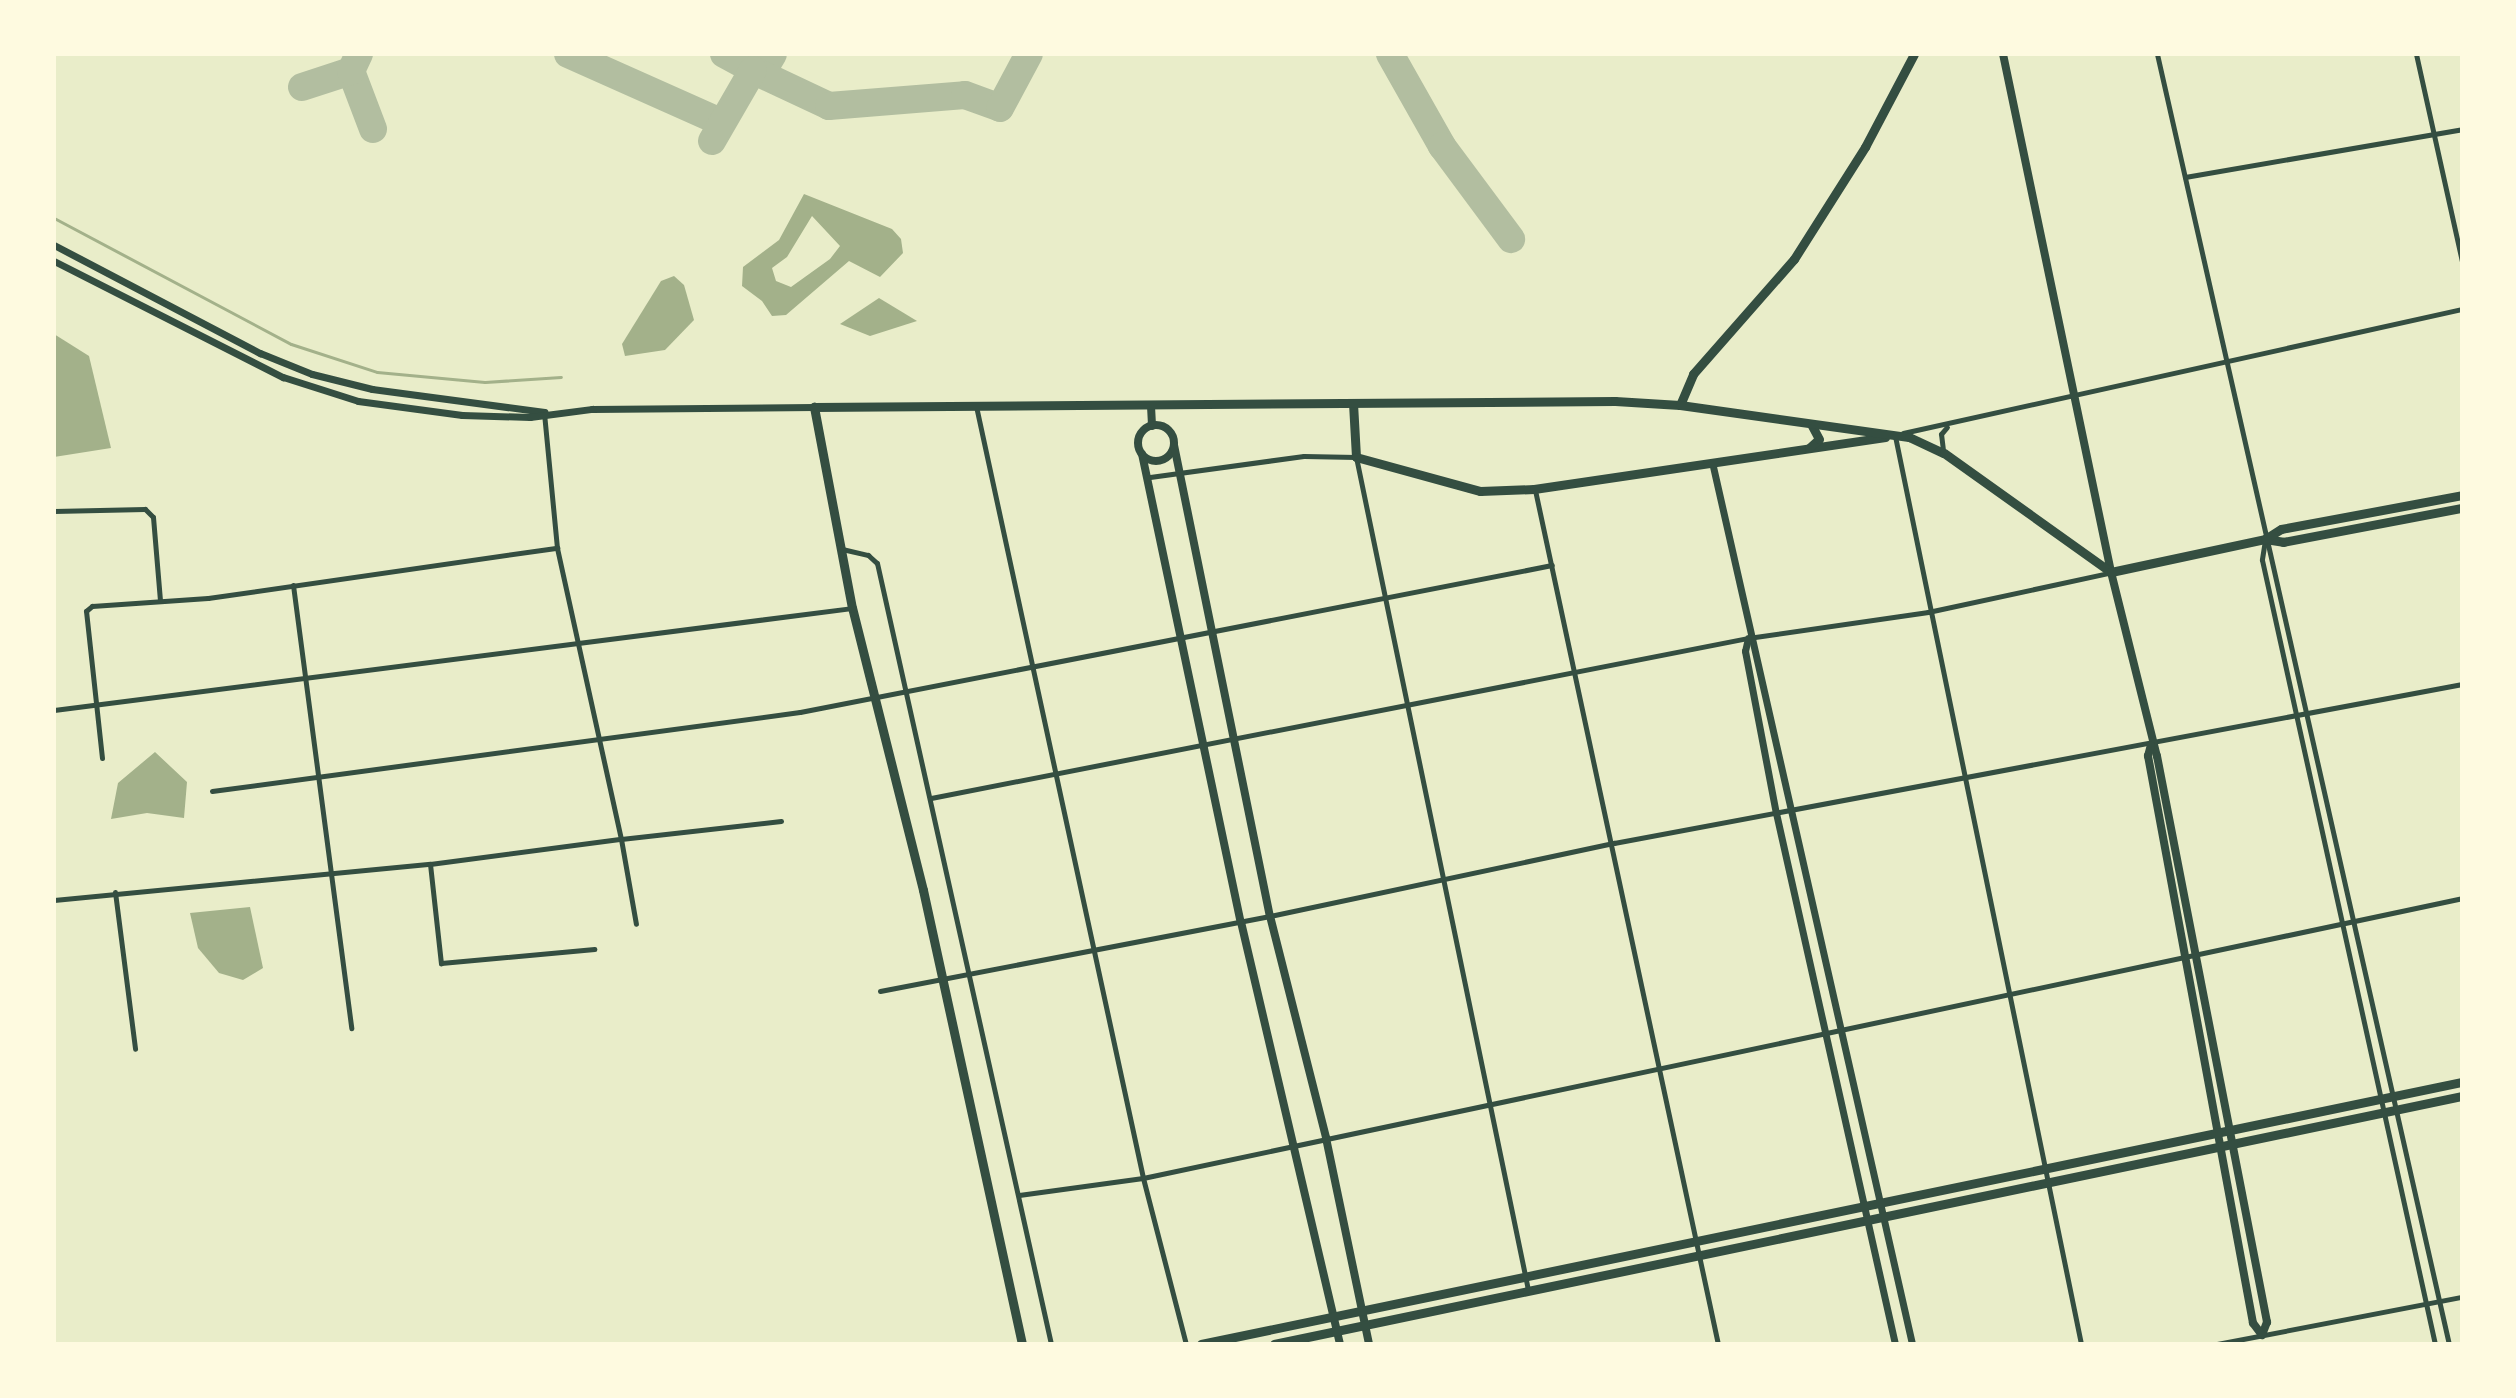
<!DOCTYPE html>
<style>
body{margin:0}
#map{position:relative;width:2516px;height:1398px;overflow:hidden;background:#e9edc9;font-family:"Open Sans",sans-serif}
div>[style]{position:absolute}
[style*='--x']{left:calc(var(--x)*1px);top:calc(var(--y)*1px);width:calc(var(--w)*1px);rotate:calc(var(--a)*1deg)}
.water>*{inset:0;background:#a3b18a}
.stream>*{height:3px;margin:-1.5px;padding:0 1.5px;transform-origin:1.5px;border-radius:1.5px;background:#a3b18a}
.taxiway>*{height:28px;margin:-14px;padding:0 14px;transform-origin:14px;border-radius:14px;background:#b2bea0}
.minor>*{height:5px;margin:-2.5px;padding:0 2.5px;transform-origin:2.5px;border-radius:2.5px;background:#344e41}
.tertiary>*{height:7px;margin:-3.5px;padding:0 3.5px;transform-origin:3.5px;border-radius:3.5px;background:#344e41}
.secondary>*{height:8px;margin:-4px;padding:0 4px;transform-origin:4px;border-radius:4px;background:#344e41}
.secondary>.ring{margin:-4px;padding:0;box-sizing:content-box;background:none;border:8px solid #344e41;border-radius:50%}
.primary>*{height:9px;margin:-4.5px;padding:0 4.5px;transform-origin:4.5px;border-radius:4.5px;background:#344e41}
span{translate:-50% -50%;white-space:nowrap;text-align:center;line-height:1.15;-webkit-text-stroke:6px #fefae0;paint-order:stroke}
.frame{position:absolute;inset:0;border:56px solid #fefae0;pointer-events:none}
</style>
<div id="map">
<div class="water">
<i style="clip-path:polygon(evenodd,804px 194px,892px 229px,901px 239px,903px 253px,880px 277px,849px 261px,786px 315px,772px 316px,762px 301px,742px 286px,743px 267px,779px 240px,804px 194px,812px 216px,840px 246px,830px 259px,791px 287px,776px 281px,772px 268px,787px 257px,812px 216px)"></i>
<i style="clip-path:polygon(674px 276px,684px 285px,694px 320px,665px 350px,625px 356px,622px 344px,661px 281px)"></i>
<i style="clip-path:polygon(879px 298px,917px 321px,870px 336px,840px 324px)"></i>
<i style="clip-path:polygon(54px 334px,89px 356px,111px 448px,54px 457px)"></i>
<i style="clip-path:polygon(155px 752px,187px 782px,184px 818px,147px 813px,111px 819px,118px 783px)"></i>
<i style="clip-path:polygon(250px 907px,263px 968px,243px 980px,219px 973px,198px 948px,190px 913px)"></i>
</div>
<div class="stream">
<i style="--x:54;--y:218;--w:268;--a:28"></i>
<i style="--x:291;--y:344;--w:90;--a:18"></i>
<i style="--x:377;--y:372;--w:108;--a:5.3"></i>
<i style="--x:485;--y:382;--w:76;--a:-3.8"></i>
</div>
<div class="taxiway">
<i style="--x:568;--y:54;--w:167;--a:24"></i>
<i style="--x:724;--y:54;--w:42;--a:28.4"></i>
<i style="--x:761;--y:74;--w:23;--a:-59"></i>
<i style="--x:1390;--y:54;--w:106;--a:60.5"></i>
<i style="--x:1442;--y:146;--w:116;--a:53.4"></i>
<i style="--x:351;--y:71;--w:62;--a:69.2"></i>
<i style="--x:761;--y:74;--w:75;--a:25.2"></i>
<i style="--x:829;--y:106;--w:136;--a:-4.6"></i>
<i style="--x:965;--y:95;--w:37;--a:20"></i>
<i style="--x:1000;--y:108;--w:61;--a:-61.8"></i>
<i style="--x:302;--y:87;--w:52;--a:-18.1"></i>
<i style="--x:351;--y:71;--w:19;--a:-65"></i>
<i style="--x:712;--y:141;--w:82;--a:-60"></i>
</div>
<div class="minor">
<i style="--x:2157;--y:54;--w:1323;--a:77.25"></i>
<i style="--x:2416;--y:54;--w:212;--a:77.5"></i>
<i style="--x:2185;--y:177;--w:281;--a:-9.8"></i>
<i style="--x:976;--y:406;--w:790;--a:77.79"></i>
<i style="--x:1143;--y:1178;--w:171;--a:75.5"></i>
<i style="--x:544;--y:413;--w:136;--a:84.5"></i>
<i style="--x:557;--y:548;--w:298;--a:77.6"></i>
<i style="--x:621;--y:839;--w:161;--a:-6.4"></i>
<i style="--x:1903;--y:433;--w:573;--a:-12.51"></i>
<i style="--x:1895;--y:436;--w:927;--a:78.42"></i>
<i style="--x:1943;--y:450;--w:16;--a:-97"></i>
<i style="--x:1941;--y:434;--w:9;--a:-49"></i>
<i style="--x:1150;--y:477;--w:155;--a:-7.8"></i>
<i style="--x:1304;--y:456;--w:52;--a:1.1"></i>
<i style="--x:1356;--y:457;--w:851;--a:78.33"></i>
<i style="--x:1535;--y:490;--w:873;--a:77.91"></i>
<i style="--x:54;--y:511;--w:91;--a:-1.3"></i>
<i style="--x:145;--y:509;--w:11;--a:45"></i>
<i style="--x:153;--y:517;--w:84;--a:85.2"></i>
<i style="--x:2265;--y:540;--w:20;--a:99"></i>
<i style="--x:2262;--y:560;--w:803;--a:77.56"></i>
<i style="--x:842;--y:549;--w:27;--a:13"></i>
<i style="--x:868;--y:555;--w:12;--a:42"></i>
<i style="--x:877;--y:563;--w:800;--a:77.44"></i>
<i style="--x:293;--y:585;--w:447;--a:82.5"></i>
<i style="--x:54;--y:710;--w:804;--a:-7.28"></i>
<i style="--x:102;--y:758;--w:148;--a:-96.2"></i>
<i style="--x:86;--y:611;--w:8;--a:-40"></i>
<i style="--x:92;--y:606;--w:116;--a:-3.9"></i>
<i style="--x:208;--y:598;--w:353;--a:-8.2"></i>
<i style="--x:212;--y:791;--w:593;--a:-7.65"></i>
<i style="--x:800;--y:712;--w:766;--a:-11.06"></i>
<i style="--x:931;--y:798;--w:833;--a:-11.08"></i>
<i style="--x:1748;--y:638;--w:182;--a:-8.2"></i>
<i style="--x:1928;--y:612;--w:184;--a:-12.2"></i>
<i style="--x:430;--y:864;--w:193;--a:-7.5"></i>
<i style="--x:621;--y:839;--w:86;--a:80"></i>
<i style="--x:115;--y:892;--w:158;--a:82.7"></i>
<i style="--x:54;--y:900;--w:378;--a:-5.5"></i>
<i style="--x:430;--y:864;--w:100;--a:83.7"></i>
<i style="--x:441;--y:963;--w:154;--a:-5.2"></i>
<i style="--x:880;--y:991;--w:397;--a:-10.9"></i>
<i style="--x:1270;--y:916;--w:352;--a:-12"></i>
<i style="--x:1614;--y:843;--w:863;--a:-10.62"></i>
<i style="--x:1019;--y:1195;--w:125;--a:-7.8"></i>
<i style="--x:1143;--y:1178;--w:1348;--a:-11.98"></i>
<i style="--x:2217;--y:1344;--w:249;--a:-10.9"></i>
</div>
<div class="tertiary">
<i style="--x:54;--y:245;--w:233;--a:27.7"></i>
<i style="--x:260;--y:353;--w:56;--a:22"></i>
<i style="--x:312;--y:374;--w:62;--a:14"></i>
<i style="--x:372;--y:389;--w:174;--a:7.6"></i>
<i style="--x:54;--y:261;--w:257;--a:26.9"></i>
<i style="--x:283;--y:377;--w:79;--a:17.7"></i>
<i style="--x:358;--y:401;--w:105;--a:7.7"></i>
<i style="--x:462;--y:415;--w:68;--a:1.7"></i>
<i style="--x:530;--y:417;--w:63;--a:-7.4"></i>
<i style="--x:592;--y:409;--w:222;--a:-0.5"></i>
<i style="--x:1712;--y:462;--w:904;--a:77.22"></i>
<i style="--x:1748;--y:638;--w:13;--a:103"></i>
<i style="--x:1745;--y:651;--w:165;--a:79.2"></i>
<i style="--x:1776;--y:813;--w:544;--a:77.37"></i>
</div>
<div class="secondary">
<i style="--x:2003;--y:54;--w:529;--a:78.22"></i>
<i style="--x:2111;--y:572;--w:190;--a:76"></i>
<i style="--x:2157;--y:756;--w:577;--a:79"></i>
<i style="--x:2267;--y:1322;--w:14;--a:111"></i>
<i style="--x:2262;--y:1335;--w:15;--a:-127"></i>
<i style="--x:2253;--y:1323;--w:577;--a:-100.49"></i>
<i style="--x:2148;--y:756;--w:11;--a:-75"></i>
<i style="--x:1151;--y:406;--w:20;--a:87"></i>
<i class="ring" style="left:1138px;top:425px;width:28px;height:28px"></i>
<i style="--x:1174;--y:445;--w:481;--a:78.5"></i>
<i style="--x:1270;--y:916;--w:229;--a:75.8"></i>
<i style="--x:1326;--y:1138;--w:210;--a:78.2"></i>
<i style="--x:1142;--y:454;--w:478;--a:78.1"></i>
<i style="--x:1241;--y:922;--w:433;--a:76.8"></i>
</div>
<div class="primary">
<i style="--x:1353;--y:403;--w:54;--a:86.8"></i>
<i style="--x:1356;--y:457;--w:129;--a:15.3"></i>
<i style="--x:1480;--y:491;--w:54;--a:-2.1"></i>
<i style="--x:1534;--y:489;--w:355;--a:-8.4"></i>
<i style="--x:1680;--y:405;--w:34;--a:-67"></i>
<i style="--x:1693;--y:374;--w:153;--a:-48.7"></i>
<i style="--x:1794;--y:259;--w:133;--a:-57.6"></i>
<i style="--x:1865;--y:147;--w:105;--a:-62.2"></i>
<i style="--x:1809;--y:448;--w:13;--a:-42"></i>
<i style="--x:1819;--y:439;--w:17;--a:-118"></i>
<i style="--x:2265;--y:539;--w:18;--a:9"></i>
<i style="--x:2283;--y:542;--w:182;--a:-10.8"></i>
<i style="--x:1022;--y:1344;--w:465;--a:-102.3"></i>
<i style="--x:923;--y:890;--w:291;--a:-104.1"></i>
<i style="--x:852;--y:608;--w:205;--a:-100.7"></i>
<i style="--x:814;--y:407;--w:801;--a:-0.43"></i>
<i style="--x:1615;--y:401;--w:65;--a:3.5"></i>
<i style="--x:1680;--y:405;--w:231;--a:8"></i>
<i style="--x:1909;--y:437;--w:38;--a:25"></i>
<i style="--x:1944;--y:453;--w:205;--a:35.5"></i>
<i style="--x:2111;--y:572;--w:157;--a:-12.1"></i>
<i style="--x:2265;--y:539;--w:19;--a:-32"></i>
<i style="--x:2281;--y:529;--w:184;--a:-10.6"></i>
<i style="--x:1201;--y:1344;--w:1288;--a:-11.74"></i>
<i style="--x:1274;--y:1344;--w:1214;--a:-11.79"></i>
</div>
<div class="frame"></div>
</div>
